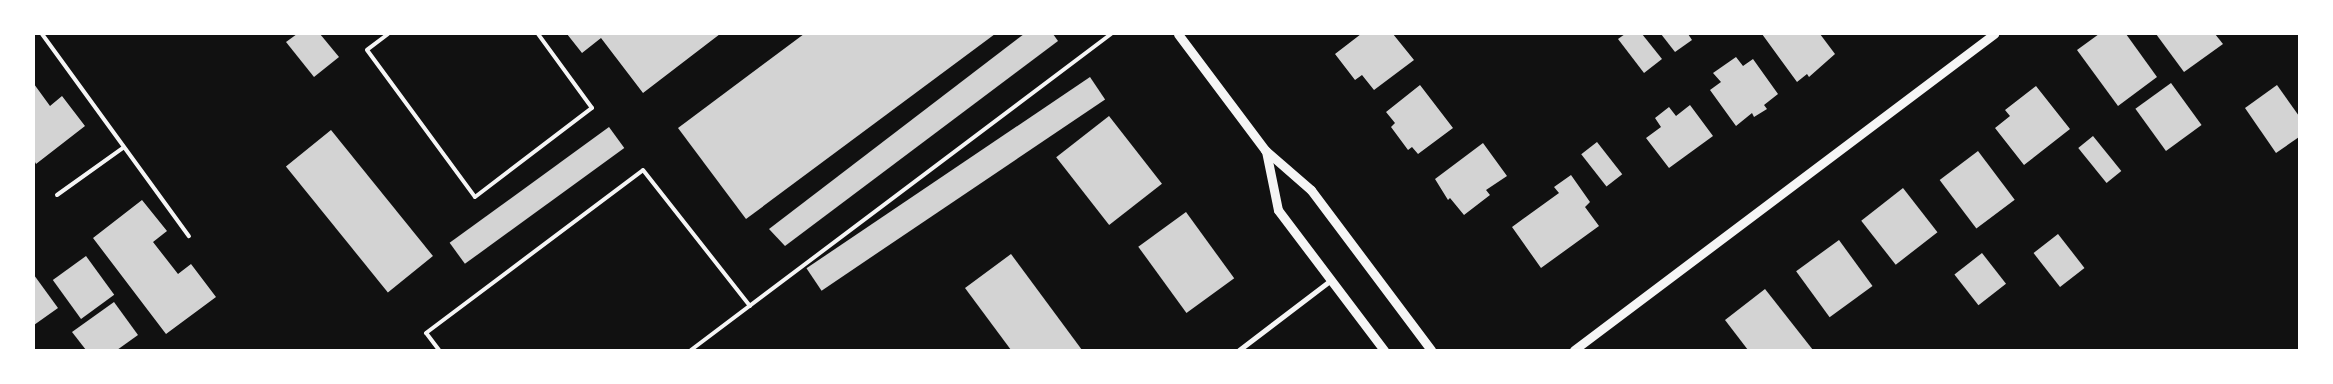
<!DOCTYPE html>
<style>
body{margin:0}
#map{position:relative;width:2333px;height:384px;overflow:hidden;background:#111;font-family:"Titillium Web",sans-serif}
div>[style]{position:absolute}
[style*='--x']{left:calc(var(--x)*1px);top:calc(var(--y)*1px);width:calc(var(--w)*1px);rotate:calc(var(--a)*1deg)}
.building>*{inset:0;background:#d3d3d3;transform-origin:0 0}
.service>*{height:4px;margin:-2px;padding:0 2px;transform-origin:2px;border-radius:2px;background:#f5f5f5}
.minor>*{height:5px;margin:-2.5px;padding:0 2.5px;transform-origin:2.5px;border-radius:2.5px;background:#f5f5f5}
.tertiary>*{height:9px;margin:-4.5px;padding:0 4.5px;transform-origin:4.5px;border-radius:4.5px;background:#f5f5f5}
span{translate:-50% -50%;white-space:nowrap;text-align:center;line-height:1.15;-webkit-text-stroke:5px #fff;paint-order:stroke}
.frame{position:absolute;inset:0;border:35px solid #fff;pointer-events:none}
</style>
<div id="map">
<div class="building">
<i style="clip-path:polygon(297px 34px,320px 34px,339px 57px,314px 77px,286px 42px)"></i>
<i style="clip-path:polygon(567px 34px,720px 34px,643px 93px,601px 38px,582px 53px)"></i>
<i style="clip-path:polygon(804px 34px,995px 34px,746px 219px,678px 128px)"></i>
<i style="clip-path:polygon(1024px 34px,1053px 34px,1058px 41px,785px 246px,769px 229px)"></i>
<i style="clip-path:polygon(1361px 34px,1393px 34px,1414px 60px,1374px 90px,1362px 75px,1355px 80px,1335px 54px)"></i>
<i style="clip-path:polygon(1625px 34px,1642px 34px,1662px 59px,1644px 73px,1618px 39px)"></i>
<i style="clip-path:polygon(1661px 34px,1688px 34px,1692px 40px,1675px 52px)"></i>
<i style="clip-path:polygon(1762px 34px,1820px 34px,1835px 54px,1809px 77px,1807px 74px,1797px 82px)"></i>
<i style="clip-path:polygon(2099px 34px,2126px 34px,2157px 77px,2118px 106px,2077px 50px)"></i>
<i style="clip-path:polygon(2156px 34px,2215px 34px,2223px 44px,2184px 72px)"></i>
<i style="clip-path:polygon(1736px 57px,1743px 66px,1753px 59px,1778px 94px,1764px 105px,1767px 109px,1754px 117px,1752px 113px,1736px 126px,1710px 90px,1721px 82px,1713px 73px)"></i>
<i style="left:1090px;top:77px;width:27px;height:342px;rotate:56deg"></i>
<i style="left:2171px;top:83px;width:52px;height:44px;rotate:54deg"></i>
<i style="clip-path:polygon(34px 84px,50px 106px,62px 96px,85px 126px,36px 164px,34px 160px)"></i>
<i style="clip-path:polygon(1420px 85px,1453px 128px,1418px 154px,1412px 147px,1408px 150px,1391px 127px,1395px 123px,1386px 112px)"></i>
<i style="clip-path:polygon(2277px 85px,2299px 116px,2299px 137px,2276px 153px,2245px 108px)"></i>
<i style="clip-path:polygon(2036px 86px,2070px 129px,2024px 165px,1995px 128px,2010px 116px,2005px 110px)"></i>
<i style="clip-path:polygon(1690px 105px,1713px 136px,1669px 168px,1646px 138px,1661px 127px,1655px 118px,1669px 107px,1676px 116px)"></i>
<i style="left:1109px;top:116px;width:86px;height:67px;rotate:52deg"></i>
<i style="left:609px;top:127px;width:26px;height:197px;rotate:54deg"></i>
<i style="left:331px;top:130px;width:162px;height:58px;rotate:51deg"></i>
<i style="left:2093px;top:136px;width:45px;height:19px;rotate:51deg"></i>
<i style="left:1597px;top:142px;width:41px;height:20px;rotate:52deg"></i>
<i style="clip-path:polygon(1483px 143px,1507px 176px,1486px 190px,1490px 195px,1464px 215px,1450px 198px,1448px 200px,1435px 179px)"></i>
<i style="left:1978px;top:151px;width:61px;height:48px;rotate:53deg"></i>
<i style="clip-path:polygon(1571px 175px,1590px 202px,1585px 207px,1599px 226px,1541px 268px,1512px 227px,1559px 193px,1554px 187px)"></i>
<i style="left:1903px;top:188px;width:56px;height:53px;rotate:52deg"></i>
<i style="clip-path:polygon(142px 200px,167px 231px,153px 242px,178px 274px,191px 264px,216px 297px,166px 334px,93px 238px)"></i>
<i style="left:1186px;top:212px;width:82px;height:59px;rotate:54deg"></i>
<i style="left:2058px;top:234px;width:43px;height:31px;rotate:52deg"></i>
<i style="left:1839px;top:240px;width:57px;height:53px;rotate:54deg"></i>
<i style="left:1982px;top:253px;width:39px;height:35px;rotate:52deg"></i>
<i style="clip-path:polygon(1011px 254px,1082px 350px,1011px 350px,965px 288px)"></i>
<i style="left:86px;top:256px;width:48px;height:41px;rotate:54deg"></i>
<i style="clip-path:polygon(34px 275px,58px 308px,34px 325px)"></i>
<i style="clip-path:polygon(1765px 289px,1813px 350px,1748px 350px,1725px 320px)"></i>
<i style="clip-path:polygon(114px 302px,138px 335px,117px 350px,86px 350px,72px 332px)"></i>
</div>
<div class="service">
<i style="--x:42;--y:34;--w:250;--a:54"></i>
<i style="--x:388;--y:34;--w:26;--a:143"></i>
<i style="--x:367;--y:50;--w:182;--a:53.7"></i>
<i style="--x:475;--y:197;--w:147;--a:-37.3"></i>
<i style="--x:592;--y:108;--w:92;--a:-126.1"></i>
<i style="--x:57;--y:195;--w:82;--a:-35.6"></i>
<i style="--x:439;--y:350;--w:21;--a:-127"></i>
<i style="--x:426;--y:333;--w:271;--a:-36.9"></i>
<i style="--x:643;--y:170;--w:173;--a:51.8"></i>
<i style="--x:691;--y:350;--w:526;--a:-36.96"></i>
</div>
<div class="minor">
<i style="--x:1239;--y:350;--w:116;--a:-37.3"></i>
</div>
<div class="tertiary">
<i style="--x:1178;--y:34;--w:145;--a:53.1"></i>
<i style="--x:1265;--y:150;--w:61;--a:41"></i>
<i style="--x:1311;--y:190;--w:200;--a:53.1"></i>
<i style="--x:1266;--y:151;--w:60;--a:78.5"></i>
<i style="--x:1278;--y:210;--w:176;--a:52.9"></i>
<i style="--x:1574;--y:350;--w:526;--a:-36.96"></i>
</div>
<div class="frame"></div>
</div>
